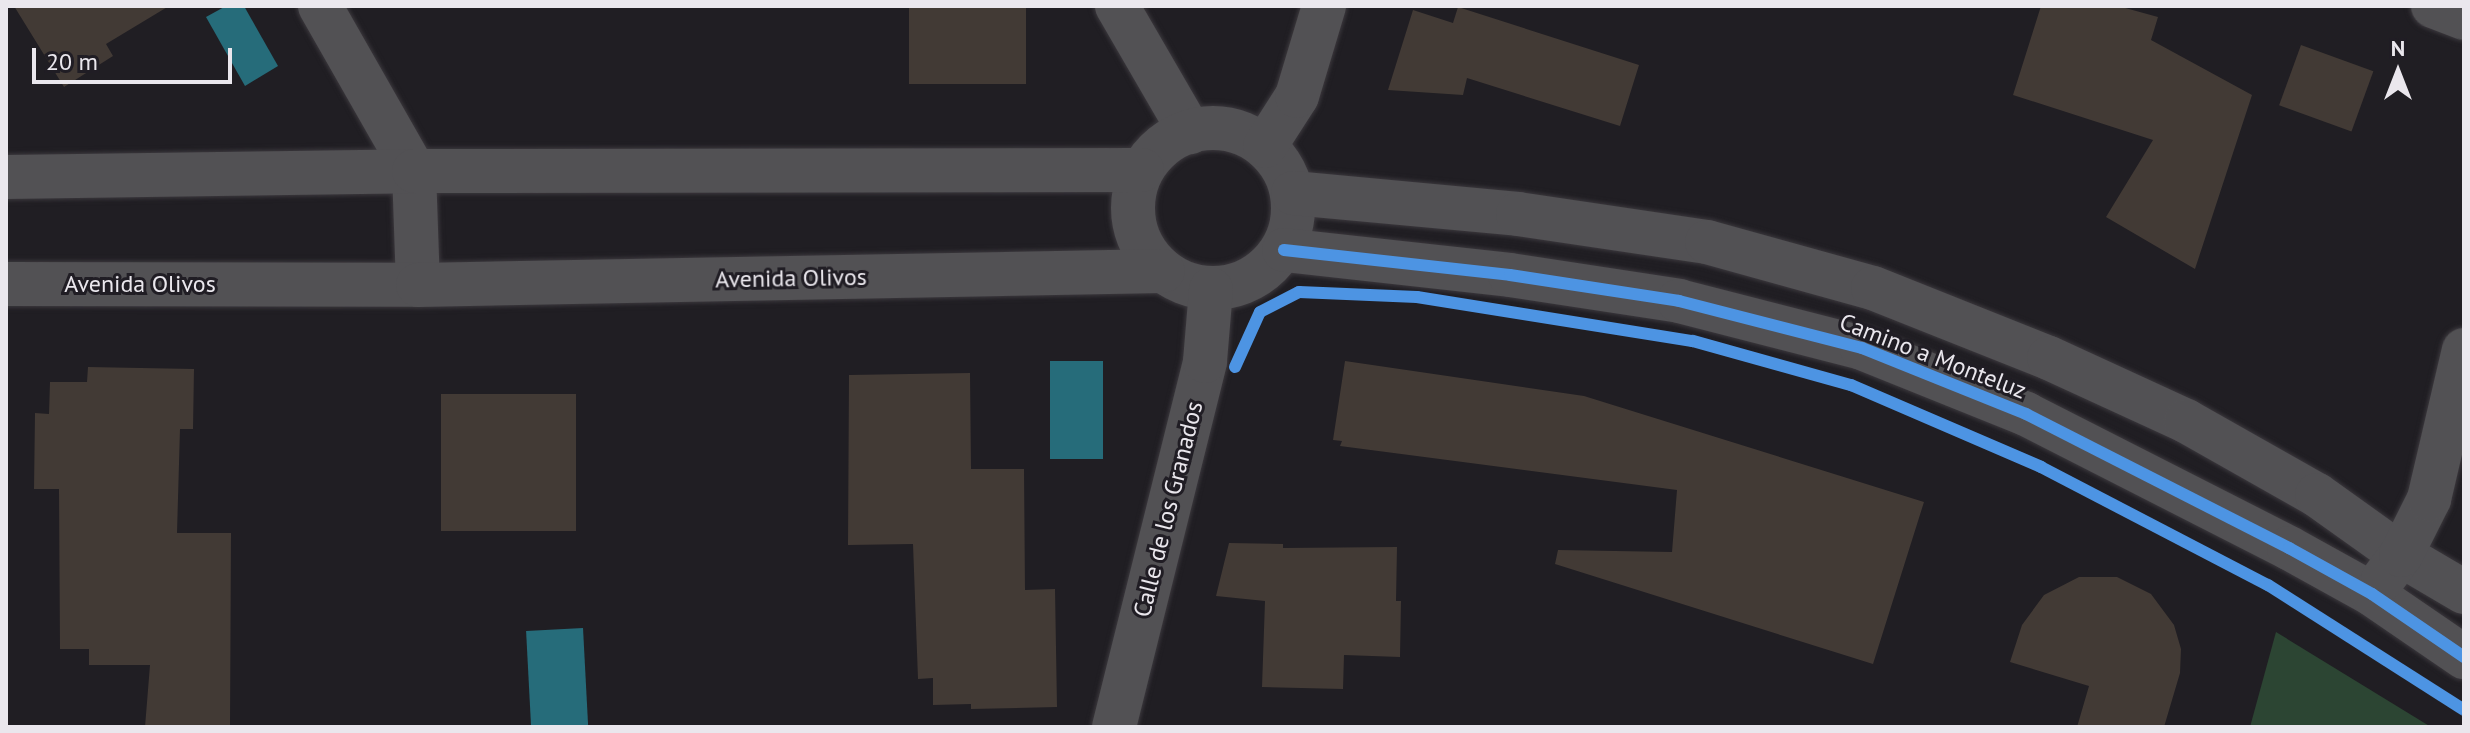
<!DOCTYPE html>
<style>
body{margin:0}
#map{position:relative;width:2470px;height:733px;overflow:hidden;background:#201e23;font-family:"PT Sans",sans-serif}
div>[style]{position:absolute}
[style*='--x']{left:calc(var(--x)*1px);top:calc(var(--y)*1px);width:calc(var(--w)*1px);rotate:calc(var(--a)*1deg)}
.green>*{inset:0;background:#2c4533}
.water>*{inset:0;background:#266c7a;transform-origin:0 0}
.building>*{inset:0;background:#423a35;transform-origin:0 0}
.roads{filter:drop-shadow(0 0 2px #3b383d) drop-shadow(0 0 2px #3b383d)}
.minor>*{height:44px;margin:-22px;padding:0 22px;transform-origin:22px;border-radius:22px;background:#525154}
.minor>.ring{margin:-22px;padding:0;box-sizing:content-box;background:none;border:44px solid #525154;border-radius:50%}
.cycleway>*{height:12px;margin:-6px;padding:0 6px;transform-origin:6px;border-radius:6px;background:#4d94e3}
span{translate:-50% -50%;white-space:nowrap;text-align:center;line-height:1.15;-webkit-text-stroke:6px #201d24;paint-order:stroke}
.street-label{font-size:24px;color:#eae7ed}
.frame{position:absolute;inset:0;border:8px solid #eae7ed;pointer-events:none}
.north{position:absolute;left:2358px;top:32px;width:80px;height:80px;-webkit-text-stroke:6px #201d24;paint-order:stroke;rotate:0deg;font-size:22px;font-weight:700;line-height:32px;text-align:center;color:#eae7ed}
.north::after{content:'';display:block;margin:auto;width:28px;height:36px;background:#eae7ed;clip-path:polygon(50% 0,100% 100%,50% 72%,0 100%)}
.scale{position:absolute;left:32px;top:48px;width:200px;height:36px;box-sizing:border-box;border:4px solid #eae7ed;border-top:0;padding-left:10px;font-size:24px;line-height:28px;white-space:nowrap;color:#eae7ed;-webkit-text-stroke:6px #201d24;paint-order:stroke}
</style>
<div id="map">
<div class="green">
<i style="clip-path:polygon(2276px 632px,2431px 727px,2250px 727px)"></i>
</div>
<div class="water">
<i style="clip-path:polygon(226px 6px,244px 6px,278px 66px,245px 86px,206px 17px)"></i>
<i style="left:1050px;top:361px;width:53px;height:98px"></i>
<i style="left:583px;top:628px;width:99px;height:57px;rotate:87deg"></i>
</div>
<div class="building">
<i style="clip-path:polygon(14px 6px,169px 6px,106px 44px,113px 56px,64px 87px)"></i>
<i style="left:909px;top:6px;width:117px;height:78px"></i>
<i style="clip-path:polygon(2041px 6px,2118px 6px,2158px 17px,2151px 40px,2252px 95px,2195px 269px,2106px 217px,2153px 140px,2013px 95px)"></i>
<i style="clip-path:polygon(1458px 7px,1639px 65px,1620px 126px,1467px 78px,1463px 95px,1388px 90px,1413px 10px,1453px 23px)"></i>
<i style="left:2301px;top:45px;width:77px;height:64px;rotate:20deg"></i>
<i style="clip-path:polygon(1345px 361px,1584px 396px,1924px 502px,1873px 664px,1555px 564px,1558px 550px,1672px 552px,1677px 490px,1340px 446px,1342px 441px,1333px 440px)"></i>
<i style="clip-path:polygon(88px 367px,194px 369px,193px 429px,180px 429px,177px 533px,231px 533px,230px 727px,145px 727px,150px 665px,89px 665px,89px 649px,60px 649px,59px 489px,34px 489px,35px 413px,49px 414px,50px 382px,87px 382px)"></i>
<i style="clip-path:polygon(970px 373px,971px 469px,1024px 469px,1025px 590px,1055px 589px,1057px 707px,971px 709px,971px 704px,933px 705px,933px 678px,918px 679px,913px 544px,848px 545px,849px 375px)"></i>
<i style="left:441px;top:394px;width:135px;height:137px"></i>
<i style="clip-path:polygon(1229px 543px,1283px 544px,1283px 548px,1397px 547px,1396px 601px,1401px 601px,1400px 657px,1344px 655px,1343px 689px,1262px 687px,1265px 601px,1216px 596px)"></i>
<i style="clip-path:polygon(2079px 577px,2117px 577px,2151px 594px,2174px 625px,2181px 649px,2180px 673px,2164px 727px,2077px 727px,2089px 686px,2010px 662px,2022px 625px,2044px 595px)"></i>
</div>
<div class="roads">
<div class="minor">
<i style="--x:320;--y:6;--w:190;--a:60.3"></i>
<i style="--x:414;--y:171;--w:114;--a:88"></i>
<i style="--x:1117;--y:6;--w:146;--a:59.9"></i>
<i style="--x:2433;--y:6;--w:33;--a:21"></i>
<i class="ring" style="left:1133px;top:128px;width:116px;height:116px"></i>
<i style="--x:1265;--y:146;--w:59;--a:-57.4"></i>
<i style="--x:1297;--y:96;--w:94;--a:-73.3"></i>
<i style="--x:6;--y:177;--w:408;--a:-0.8"></i>
<i style="--x:414;--y:171;--w:728;--a:-0.08"></i>
<i style="--x:1293;--y:193;--w:226;--a:5.3"></i>
<i style="--x:1518;--y:214;--w:191;--a:8.4"></i>
<i style="--x:1707;--y:242;--w:172;--a:15.5"></i>
<i style="--x:1873;--y:288;--w:189;--a:21.7"></i>
<i style="--x:2049;--y:358;--w:151;--a:24.7"></i>
<i style="--x:2186;--y:421;--w:150;--a:29.5"></i>
<i style="--x:2317;--y:495;--w:103;--a:35.5"></i>
<i style="--x:2401;--y:555;--w:73;--a:30.4"></i>
<i style="--x:1284;--y:250;--w:227;--a:6.3"></i>
<i style="--x:1510;--y:275;--w:171;--a:8.7"></i>
<i style="--x:1679;--y:301;--w:189;--a:14.4"></i>
<i style="--x:1862;--y:348;--w:177;--a:21.9"></i>
<i style="--x:2026;--y:414;--w:295;--a:27"></i>
<i style="--x:2289;--y:548;--w:95;--a:29"></i>
<i style="--x:2372;--y:594;--w:112;--a:34.4"></i>
<i style="--x:6;--y:284;--w:412;--a:0.1"></i>
<i style="--x:418;--y:285;--w:745;--a:-1.08"></i>
<i style="--x:2383;--y:579;--w:30;--a:-53"></i>
<i style="--x:2401;--y:555;--w:63;--a:-63.4"></i>
<i style="--x:2429;--y:499;--w:153;--a:-76.8"></i>
<i style="--x:1114;--y:727;--w:377;--a:-76"></i>
<i style="--x:1205;--y:361;--w:72;--a:-85.2"></i>
</div>
</div>
<div class="cycleway">
<i style="--x:1284;--y:250;--w:227;--a:6.3"></i>
<i style="--x:1510;--y:275;--w:171;--a:8.7"></i>
<i style="--x:1679;--y:301;--w:189;--a:14.4"></i>
<i style="--x:1862;--y:348;--w:177;--a:21.9"></i>
<i style="--x:2026;--y:414;--w:295;--a:27"></i>
<i style="--x:2289;--y:548;--w:95;--a:29"></i>
<i style="--x:2372;--y:594;--w:112;--a:34.4"></i>
<i style="--x:1235;--y:367;--w:60;--a:-65.6"></i>
<i style="--x:1260;--y:312;--w:44;--a:-27.1"></i>
<i style="--x:1299;--y:292;--w:118;--a:2.4"></i>
<i style="--x:1417;--y:297;--w:279;--a:9.1"></i>
<i style="--x:1693;--y:341;--w:164;--a:15.6"></i>
<i style="--x:1851;--y:385;--w:207;--a:23.3"></i>
<i style="--x:2041;--y:467;--w:256;--a:27.5"></i>
<i style="--x:2268;--y:585;--w:232;--a:32.5"></i>
</div>
<div class="street-label">
<span style="left:791px;top:278px;rotate:-1deg">Avenida Olivos</span>
<span style="left:140px;top:284px">Avenida Olivos</span>
<span style="left:1933px;top:356px;rotate:21deg">Camino a Monteluz</span>
<span style="left:1168px;top:509px;rotate:-76deg">Calle de los Granados</span>
</div>
<div class="frame"></div>
<div class="north">N</div>
<div class="scale">20 m</div>
</div>
